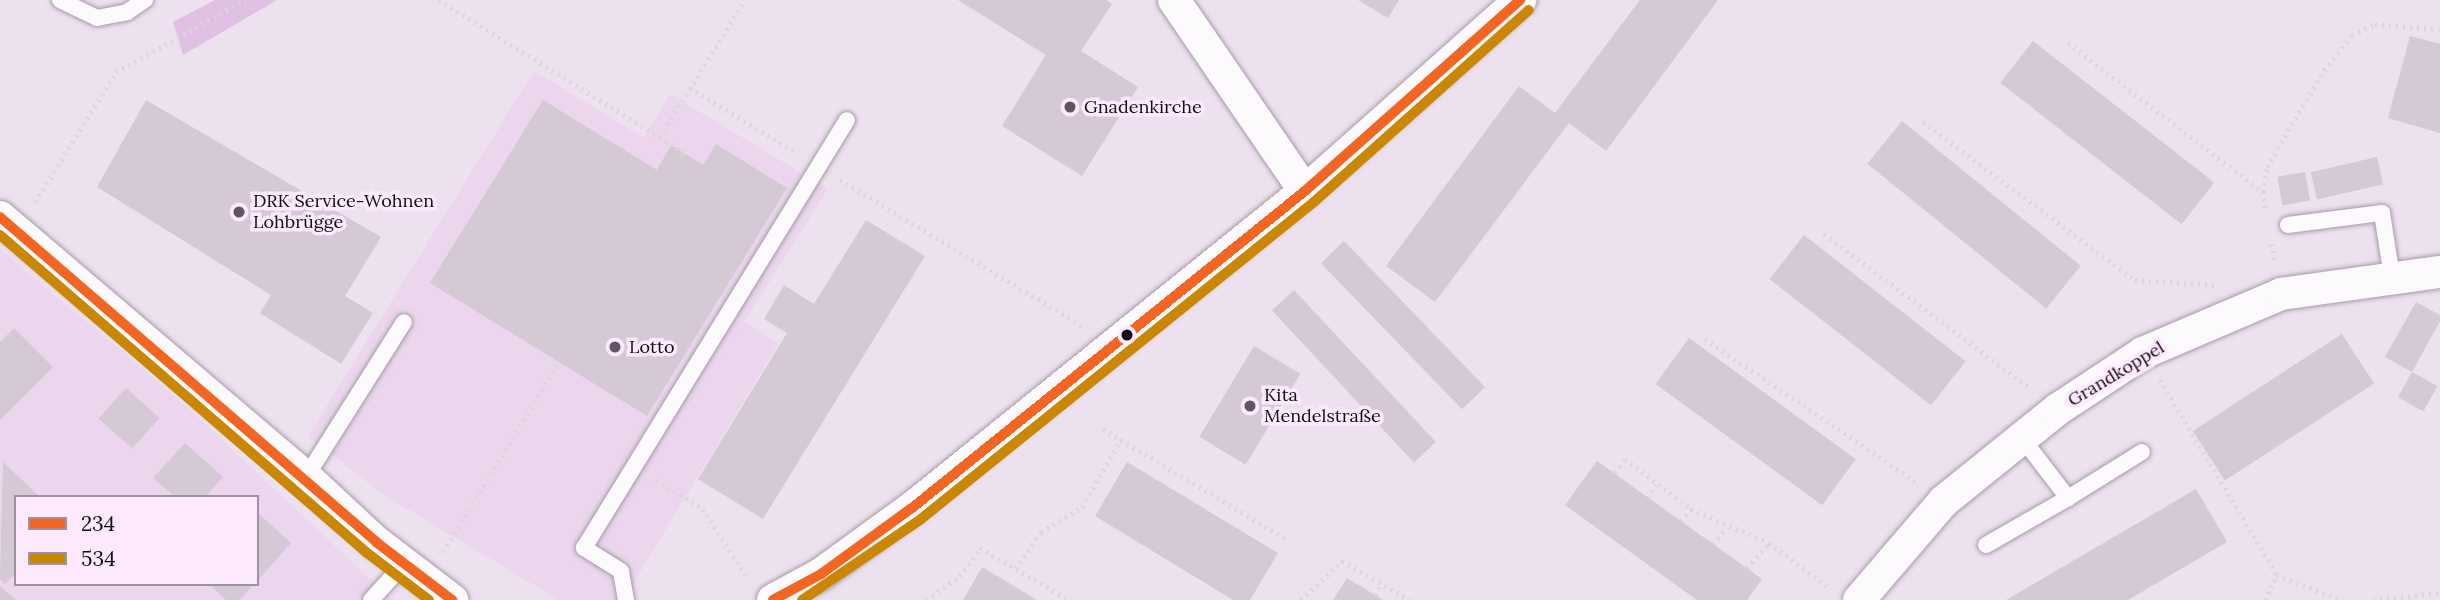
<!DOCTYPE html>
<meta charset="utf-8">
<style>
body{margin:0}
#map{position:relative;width:2440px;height:600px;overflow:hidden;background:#ede0ef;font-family:Lora,serif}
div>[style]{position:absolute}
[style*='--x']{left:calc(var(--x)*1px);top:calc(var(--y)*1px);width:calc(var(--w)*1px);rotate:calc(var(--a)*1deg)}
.built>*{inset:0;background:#ebd6ee}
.green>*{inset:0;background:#e0c1e4}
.building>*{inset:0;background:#d4c9d5;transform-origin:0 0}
.path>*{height:4.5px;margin-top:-2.25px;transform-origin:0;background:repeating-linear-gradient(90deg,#dad7db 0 2px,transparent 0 7px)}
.roads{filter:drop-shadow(0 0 2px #a69ca8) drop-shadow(0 0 2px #a69ca8)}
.lane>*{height:16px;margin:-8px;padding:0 8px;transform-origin:8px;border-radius:8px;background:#fcfafd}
.street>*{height:32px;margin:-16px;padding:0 16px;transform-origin:16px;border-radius:16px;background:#fcfafd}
.bus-1>*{height:10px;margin:-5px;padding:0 5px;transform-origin:5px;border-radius:5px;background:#f26522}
.bus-2>*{height:10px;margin:-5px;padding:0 5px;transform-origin:5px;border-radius:5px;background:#ca8704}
.dots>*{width:19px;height:19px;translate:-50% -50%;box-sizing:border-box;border:4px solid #fce9fe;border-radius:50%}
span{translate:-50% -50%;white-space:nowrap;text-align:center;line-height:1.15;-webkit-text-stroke:7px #fce9fe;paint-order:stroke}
.poi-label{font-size:18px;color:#140c15}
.left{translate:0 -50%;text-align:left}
.street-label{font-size:18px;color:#140c15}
.legend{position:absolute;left:14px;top:495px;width:245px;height:91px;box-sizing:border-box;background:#fce9fe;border:2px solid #9f91a1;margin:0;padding:9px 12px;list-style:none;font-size:21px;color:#140c15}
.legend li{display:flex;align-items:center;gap:14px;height:35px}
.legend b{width:35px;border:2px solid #9f91a1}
</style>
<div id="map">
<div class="built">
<i style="clip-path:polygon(534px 71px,644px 138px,670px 94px,828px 189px,744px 322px,778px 344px,623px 600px,559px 600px,384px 495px,308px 436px)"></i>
<i style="clip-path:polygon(evenodd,0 249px,186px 406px,392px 600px,0 600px,0 249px,16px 497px,257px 497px,257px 584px,16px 584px,16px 497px)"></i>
</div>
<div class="green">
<i style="clip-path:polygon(215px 0,277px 0,183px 55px,173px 22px)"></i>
</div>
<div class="building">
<i style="clip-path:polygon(958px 0,1106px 0,1112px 4px,1081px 51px,1138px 87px,1082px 176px,1002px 126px,1046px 55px)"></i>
<i style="clip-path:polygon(1358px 0,1399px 0,1388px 18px)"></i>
<i style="clip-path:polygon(1640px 0,1718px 0,1606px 151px,1569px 123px,1435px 302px,1386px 266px,1519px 86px,1555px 113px)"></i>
<i style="clip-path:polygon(2410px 36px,2440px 44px,2440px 133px,2388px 118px)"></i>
<i style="left:2033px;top:41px;width:230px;height:53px;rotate:38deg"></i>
<i style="clip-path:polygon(146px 100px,381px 237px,345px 296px,373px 313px,341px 364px,260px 313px,271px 295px,97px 187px)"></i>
<i style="clip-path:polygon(543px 100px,657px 170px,671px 145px,703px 165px,716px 144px,787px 188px,647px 416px,430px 283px)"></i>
<i style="left:1902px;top:121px;width:230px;height:55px;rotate:39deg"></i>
<i style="left:2377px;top:157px;width:28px;height:68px;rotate:77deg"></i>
<i style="left:2305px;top:172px;width:29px;height:28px;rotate:80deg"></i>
<i style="clip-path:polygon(866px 220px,925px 256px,763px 519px,698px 479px,787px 333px,764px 319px,784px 285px,814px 304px)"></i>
<i style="left:1804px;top:235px;width:205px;height:56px;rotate:38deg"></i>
<i style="left:1344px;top:241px;width:203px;height:32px;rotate:46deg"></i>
<i style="left:1294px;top:290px;width:208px;height:30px;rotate:47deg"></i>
<i style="clip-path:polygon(2416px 302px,2440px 315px,2440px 321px,2412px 372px,2385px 357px)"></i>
<i style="clip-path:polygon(14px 328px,53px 367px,0 420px,0 342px)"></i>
<i style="left:2342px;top:334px;width:59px;height:178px;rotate:57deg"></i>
<i style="left:1689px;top:338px;width:206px;height:57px;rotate:36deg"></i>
<i style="left:1254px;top:346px;width:54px;height:106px;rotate:31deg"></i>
<i style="left:2412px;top:372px;width:29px;height:29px;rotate:29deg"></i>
<i style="left:126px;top:388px;width:45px;height:41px;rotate:42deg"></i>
<i style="clip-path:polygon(185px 443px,223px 477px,205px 497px,175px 497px,153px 478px)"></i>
<i style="clip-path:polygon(1597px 461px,1762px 579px,1747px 600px,1697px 600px,1565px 505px)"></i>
<i style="clip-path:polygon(3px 462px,40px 497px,16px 497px,16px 573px,5px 584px,0 579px)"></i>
<i style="clip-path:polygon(1127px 462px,1278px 553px,1250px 600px,1233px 600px,1095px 516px)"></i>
<i style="clip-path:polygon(2196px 489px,2227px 542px,2128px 600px,2006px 600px)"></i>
<i style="clip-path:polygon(257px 512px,291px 543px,257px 581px)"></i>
<i style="clip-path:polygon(982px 567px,1037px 600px,963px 600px)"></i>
<i style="clip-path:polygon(1347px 578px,1375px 595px,1383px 600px,1333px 600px)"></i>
<i style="clip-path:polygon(209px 584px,254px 584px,240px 600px,226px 600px)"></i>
<i style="clip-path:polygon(0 586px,16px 600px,0 600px)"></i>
</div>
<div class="path">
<i style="--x:439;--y:0;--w:293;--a:31.9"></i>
<i style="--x:2068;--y:43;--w:245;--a:37.4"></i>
<i style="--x:2263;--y:192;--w:20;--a:81"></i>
<i style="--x:690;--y:88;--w:125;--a:31.3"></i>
<i style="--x:1923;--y:122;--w:264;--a:36.7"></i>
<i style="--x:2135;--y:280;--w:82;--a:3.5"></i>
<i style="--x:660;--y:137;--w:161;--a:-58.2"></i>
<i style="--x:840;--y:180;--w:285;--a:31.1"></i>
<i style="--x:2263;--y:192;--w:25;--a:-81"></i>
<i style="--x:2267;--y:167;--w:113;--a:-59.6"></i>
<i style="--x:2324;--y:70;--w:45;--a:-51.3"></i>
<i style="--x:2352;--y:35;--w:25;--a:-26"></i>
<i style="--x:2375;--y:24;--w:65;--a:5.3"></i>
<i style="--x:35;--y:202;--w:153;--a:-58.1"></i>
<i style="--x:116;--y:72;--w:148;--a:-29.2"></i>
<i style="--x:1824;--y:234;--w:259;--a:36.8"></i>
<i style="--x:2272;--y:244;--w:19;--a:81"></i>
<i style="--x:1705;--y:339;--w:255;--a:34.1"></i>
<i style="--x:2160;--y:380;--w:227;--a:59"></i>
<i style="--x:2277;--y:575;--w:70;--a:21"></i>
<i style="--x:1103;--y:429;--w:216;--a:31"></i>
<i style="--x:1615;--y:473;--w:17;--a:-54"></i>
<i style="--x:1625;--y:459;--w:83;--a:37.1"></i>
<i style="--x:1691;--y:509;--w:85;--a:23.6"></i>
<i style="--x:1769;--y:543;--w:76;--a:36.4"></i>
<i style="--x:656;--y:480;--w:55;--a:31.7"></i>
<i style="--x:703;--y:509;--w:83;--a:57.3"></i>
<i style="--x:1648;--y:498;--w:17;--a:-59"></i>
<i style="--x:1681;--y:521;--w:16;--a:-50"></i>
<i style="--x:1713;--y:544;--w:22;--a:-51"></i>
<i style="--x:443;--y:552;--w:223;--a:-58.6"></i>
<i style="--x:1015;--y:568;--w:44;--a:-54.2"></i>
<i style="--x:1041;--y:532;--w:48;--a:-31.4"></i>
<i style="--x:1082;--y:507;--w:78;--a:-59.8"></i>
<i style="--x:1747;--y:568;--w:33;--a:-49"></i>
<i style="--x:1375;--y:595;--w:13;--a:-58"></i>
<i style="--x:926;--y:600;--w:42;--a:-35.2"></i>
<i style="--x:960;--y:576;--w:34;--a:-54"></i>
<i style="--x:980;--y:548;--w:103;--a:30.3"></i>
<i style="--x:1301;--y:600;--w:57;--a:-43.6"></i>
<i style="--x:1342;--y:561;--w:78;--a:29.8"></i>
<i style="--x:2265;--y:600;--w:28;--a:-64"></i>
<i style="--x:2373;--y:600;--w:67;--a:-6"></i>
</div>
<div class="roads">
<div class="lane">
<i style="--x:60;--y:0;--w:41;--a:25.9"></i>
<i style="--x:97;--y:18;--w:31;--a:-11"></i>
<i style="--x:127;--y:12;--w:22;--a:-34"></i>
<i style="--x:2288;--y:225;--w:95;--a:-7.3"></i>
<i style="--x:2382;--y:213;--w:65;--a:81.1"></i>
<i style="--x:2022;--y:438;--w:76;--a:52.5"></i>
<i style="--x:2068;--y:498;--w:87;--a:-31.9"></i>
<i style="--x:306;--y:477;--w:183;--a:-57.7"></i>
<i style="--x:1986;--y:545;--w:95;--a:-29.8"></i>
<i style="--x:371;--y:600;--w:47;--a:-47.6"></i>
<i style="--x:626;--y:600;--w:29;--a:-100"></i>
<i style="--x:621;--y:571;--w:44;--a:-148.1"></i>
<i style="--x:584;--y:548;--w:502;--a:-58.43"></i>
</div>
<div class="street">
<i style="--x:1174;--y:0;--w:232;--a:55.6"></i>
<i style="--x:0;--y:217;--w:402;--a:40.4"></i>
<i style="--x:306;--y:477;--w:96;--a:42.9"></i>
<i style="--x:376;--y:542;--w:96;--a:37.3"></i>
<i style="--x:773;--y:600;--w:55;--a:-28.4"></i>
<i style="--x:821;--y:574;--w:112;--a:-36"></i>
<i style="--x:912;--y:508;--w:505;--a:-38.89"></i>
<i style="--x:1305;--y:191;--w:288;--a:-41.6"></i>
<i style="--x:1859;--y:600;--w:130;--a:-49.4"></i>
<i style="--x:1944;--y:501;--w:146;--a:-38.9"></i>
<i style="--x:2058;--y:409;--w:102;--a:-33.4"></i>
<i style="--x:2143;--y:353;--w:150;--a:-23.1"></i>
<i style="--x:2281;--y:294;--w:161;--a:-7.9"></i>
</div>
</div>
<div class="bus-1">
<i style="--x:0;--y:217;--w:497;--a:40.8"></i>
<i style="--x:376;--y:542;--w:96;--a:37.3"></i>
<i style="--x:773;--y:600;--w:55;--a:-28.4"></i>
<i style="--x:821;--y:574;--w:112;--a:-36"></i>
<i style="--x:912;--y:508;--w:505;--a:-38.89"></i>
<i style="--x:1305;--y:191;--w:288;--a:-41.6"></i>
</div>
<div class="bus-2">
<i style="--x:0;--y:235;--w:484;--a:40.9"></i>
<i style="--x:366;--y:552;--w:79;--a:37.3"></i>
<i style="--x:802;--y:600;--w:144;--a:-34.2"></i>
<i style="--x:921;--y:519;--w:505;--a:-38.89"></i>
<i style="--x:1314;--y:202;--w:288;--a:-41.8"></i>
</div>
<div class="dots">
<i style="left:1070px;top:107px;background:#605661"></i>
<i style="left:239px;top:212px;background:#605661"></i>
<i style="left:1127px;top:335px;background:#140c15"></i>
<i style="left:615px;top:347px;background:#605661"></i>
<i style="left:1250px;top:406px;background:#605661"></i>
</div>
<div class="poi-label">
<span class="left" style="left:1084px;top:107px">Gnadenkirche</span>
<span class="left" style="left:253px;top:212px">DRK Service-Wohnen<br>Lohbrügge</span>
<span class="left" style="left:629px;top:347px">Lotto</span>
<span class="left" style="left:1264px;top:406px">Kita<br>Mendelstraße</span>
</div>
<div class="street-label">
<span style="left:2116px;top:374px;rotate:-31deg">Grandkoppel</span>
</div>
<ul class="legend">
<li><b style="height:9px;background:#f26522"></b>234</li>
<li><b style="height:9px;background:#ca8704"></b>534</li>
</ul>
</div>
